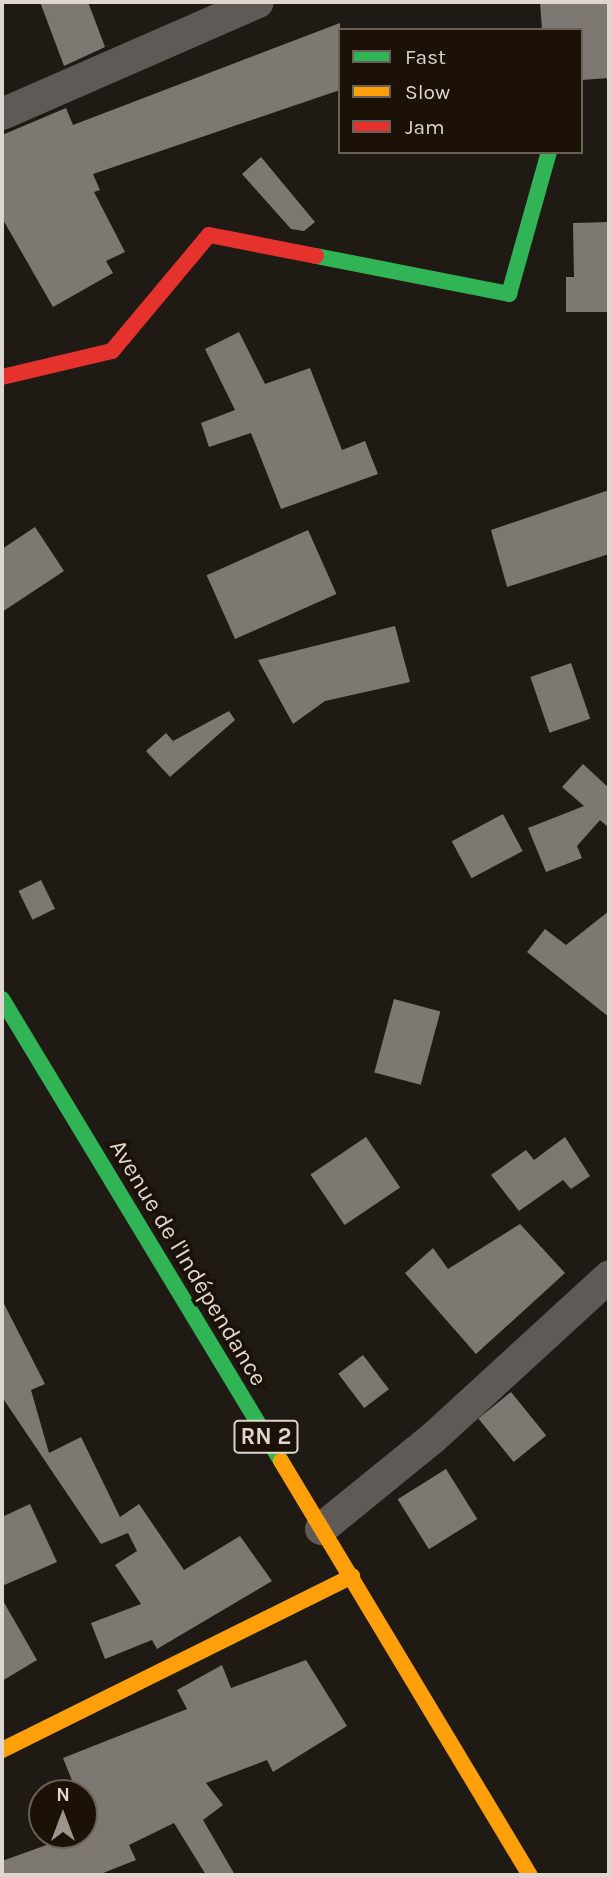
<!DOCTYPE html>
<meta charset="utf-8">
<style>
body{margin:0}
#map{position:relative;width:611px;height:1877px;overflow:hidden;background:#201a15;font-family:Karla,sans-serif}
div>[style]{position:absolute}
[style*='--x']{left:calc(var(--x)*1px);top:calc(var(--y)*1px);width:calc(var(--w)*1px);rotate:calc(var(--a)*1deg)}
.building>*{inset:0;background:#7d7872;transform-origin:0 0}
.street>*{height:32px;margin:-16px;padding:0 16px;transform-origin:16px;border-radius:16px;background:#5f5a55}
.fast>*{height:16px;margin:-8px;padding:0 8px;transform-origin:8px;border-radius:8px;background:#30b455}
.slow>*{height:16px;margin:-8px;padding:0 8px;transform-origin:8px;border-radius:8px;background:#ff9f0a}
.jam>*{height:16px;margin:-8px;padding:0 8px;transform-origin:8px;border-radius:8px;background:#e5322d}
span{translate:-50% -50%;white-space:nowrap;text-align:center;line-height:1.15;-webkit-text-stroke:7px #1b1107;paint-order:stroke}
.shield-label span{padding:2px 5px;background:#1b1107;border:2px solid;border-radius:5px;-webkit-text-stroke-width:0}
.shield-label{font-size:23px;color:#ded6cf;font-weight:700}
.street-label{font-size:24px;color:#ded6cf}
.frame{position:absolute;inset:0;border:4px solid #ded6cf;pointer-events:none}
.legend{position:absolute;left:338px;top:28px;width:245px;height:126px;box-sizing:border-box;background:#1b1107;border:2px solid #696057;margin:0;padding:9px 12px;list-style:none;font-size:21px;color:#ded6cf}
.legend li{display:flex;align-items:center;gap:14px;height:35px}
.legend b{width:35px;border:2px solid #696057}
.north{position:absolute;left:28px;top:1779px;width:70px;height:70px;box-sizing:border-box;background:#1b1107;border:2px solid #696057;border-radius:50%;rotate:0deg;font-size:19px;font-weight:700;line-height:28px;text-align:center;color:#ded6cf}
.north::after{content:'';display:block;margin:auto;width:24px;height:32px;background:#9c948e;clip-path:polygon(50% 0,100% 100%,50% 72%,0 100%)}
</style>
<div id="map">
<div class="building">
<i style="clip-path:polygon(40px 2px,88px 2px,105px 47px,64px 66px)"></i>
<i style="clip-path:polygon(540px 2px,609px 2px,609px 78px,581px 80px,581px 30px,542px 30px)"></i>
<i style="clip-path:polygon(340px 23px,340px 90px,93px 174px,100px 190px,94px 192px,125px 252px,106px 261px,113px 273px,53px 307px,2px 218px,2px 135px,66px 108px,73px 125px)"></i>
<i style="clip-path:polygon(261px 157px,315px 222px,304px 231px,291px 229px,242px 174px)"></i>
<i style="clip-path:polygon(609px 222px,609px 312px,566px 312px,566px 277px,574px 277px,573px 223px)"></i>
<i style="clip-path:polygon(239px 332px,265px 384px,310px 368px,342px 450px,365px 441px,378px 474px,281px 509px,251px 433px,209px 447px,201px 423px,235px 410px,205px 349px)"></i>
<i style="clip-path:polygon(609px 490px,609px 554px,507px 587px,491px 530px)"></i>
<i style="clip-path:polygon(35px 527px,64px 571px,2px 612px,2px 549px)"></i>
<i style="left:308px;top:530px;width:70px;height:111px;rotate:66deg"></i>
<i style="clip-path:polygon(395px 626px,410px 682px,325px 701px,293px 724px,258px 660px)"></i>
<i style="left:571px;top:663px;width:59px;height:43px;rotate:71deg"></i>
<i style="clip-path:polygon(229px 711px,235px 720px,170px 777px,146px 751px,166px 733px,173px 741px)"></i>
<i style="clip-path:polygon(583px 764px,609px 788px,609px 828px,600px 820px,577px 846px,582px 858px,546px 872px,528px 828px,584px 806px,562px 787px)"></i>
<i style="left:503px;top:814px;width:42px;height:58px;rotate:62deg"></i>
<i style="left:41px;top:880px;width:32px;height:25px;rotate:64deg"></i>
<i style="clip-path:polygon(609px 911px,609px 1017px,527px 952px,545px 929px,566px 945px)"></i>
<i style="left:394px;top:999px;width:48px;height:76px;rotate:15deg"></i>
<i style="left:366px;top:1137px;width:61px;height:67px;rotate:56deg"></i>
<i style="clip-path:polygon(565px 1137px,590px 1176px,571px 1189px,563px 1180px,519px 1211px,491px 1175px,526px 1150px,534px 1160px)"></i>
<i style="clip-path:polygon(520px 1224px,565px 1273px,476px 1354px,405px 1273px,433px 1248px,448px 1269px)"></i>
<i style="clip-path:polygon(2px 1300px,45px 1384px,31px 1390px,49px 1453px,81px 1437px,120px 1517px,139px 1504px,184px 1570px,240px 1536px,272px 1581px,157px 1649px,152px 1640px,105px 1659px,91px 1623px,141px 1604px,115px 1565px,137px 1551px,128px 1533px,101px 1544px,2px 1397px)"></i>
<i style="left:363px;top:1355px;width:43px;height:31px;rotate:53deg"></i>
<i style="left:511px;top:1392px;width:56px;height:42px;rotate:51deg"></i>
<i style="left:446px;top:1469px;width:59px;height:57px;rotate:58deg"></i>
<i style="clip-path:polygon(30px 1504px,57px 1562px,2px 1586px,2px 1517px)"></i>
<i style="clip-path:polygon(2px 1599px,37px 1660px,2px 1681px)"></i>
<i style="clip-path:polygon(306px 1660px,347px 1726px,273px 1772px,267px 1760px,206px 1783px,223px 1805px,203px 1820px,235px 1875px,206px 1875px,174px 1823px,129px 1845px,136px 1860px,98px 1875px,2px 1875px,2px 1861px,91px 1829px,84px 1793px,77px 1793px,63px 1758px,187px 1709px,177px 1690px,222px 1665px,231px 1688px)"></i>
</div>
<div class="street">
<i style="--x:2;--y:114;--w:279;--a:-23.6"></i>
<i style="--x:321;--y:1529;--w:144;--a:-39.1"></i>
<i style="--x:433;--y:1438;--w:239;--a:-42.5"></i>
</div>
<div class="fast">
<i style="--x:316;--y:256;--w:197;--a:11.1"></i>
<i style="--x:509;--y:294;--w:148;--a:-74.3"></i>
<i style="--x:2;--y:999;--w:540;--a:58.87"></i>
</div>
<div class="slow">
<i style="--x:281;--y:1461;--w:483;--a:59"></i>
<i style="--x:2;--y:1750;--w:391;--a:-26.4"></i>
</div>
<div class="jam">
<i style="--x:2;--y:377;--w:113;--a:-13.3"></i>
<i style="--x:112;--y:351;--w:151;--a:-50.1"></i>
<i style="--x:209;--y:235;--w:109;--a:11.1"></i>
</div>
<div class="shield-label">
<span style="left:266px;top:1437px">RN 2</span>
</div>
<div class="street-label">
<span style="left:188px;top:1263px;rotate:59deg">Avenue de l'Indépendance</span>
</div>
<div class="frame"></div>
<ul class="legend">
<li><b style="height:9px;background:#30b455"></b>Fast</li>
<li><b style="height:9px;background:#ff9f0a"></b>Slow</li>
<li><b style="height:9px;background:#e5322d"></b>Jam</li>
</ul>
<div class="north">N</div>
</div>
